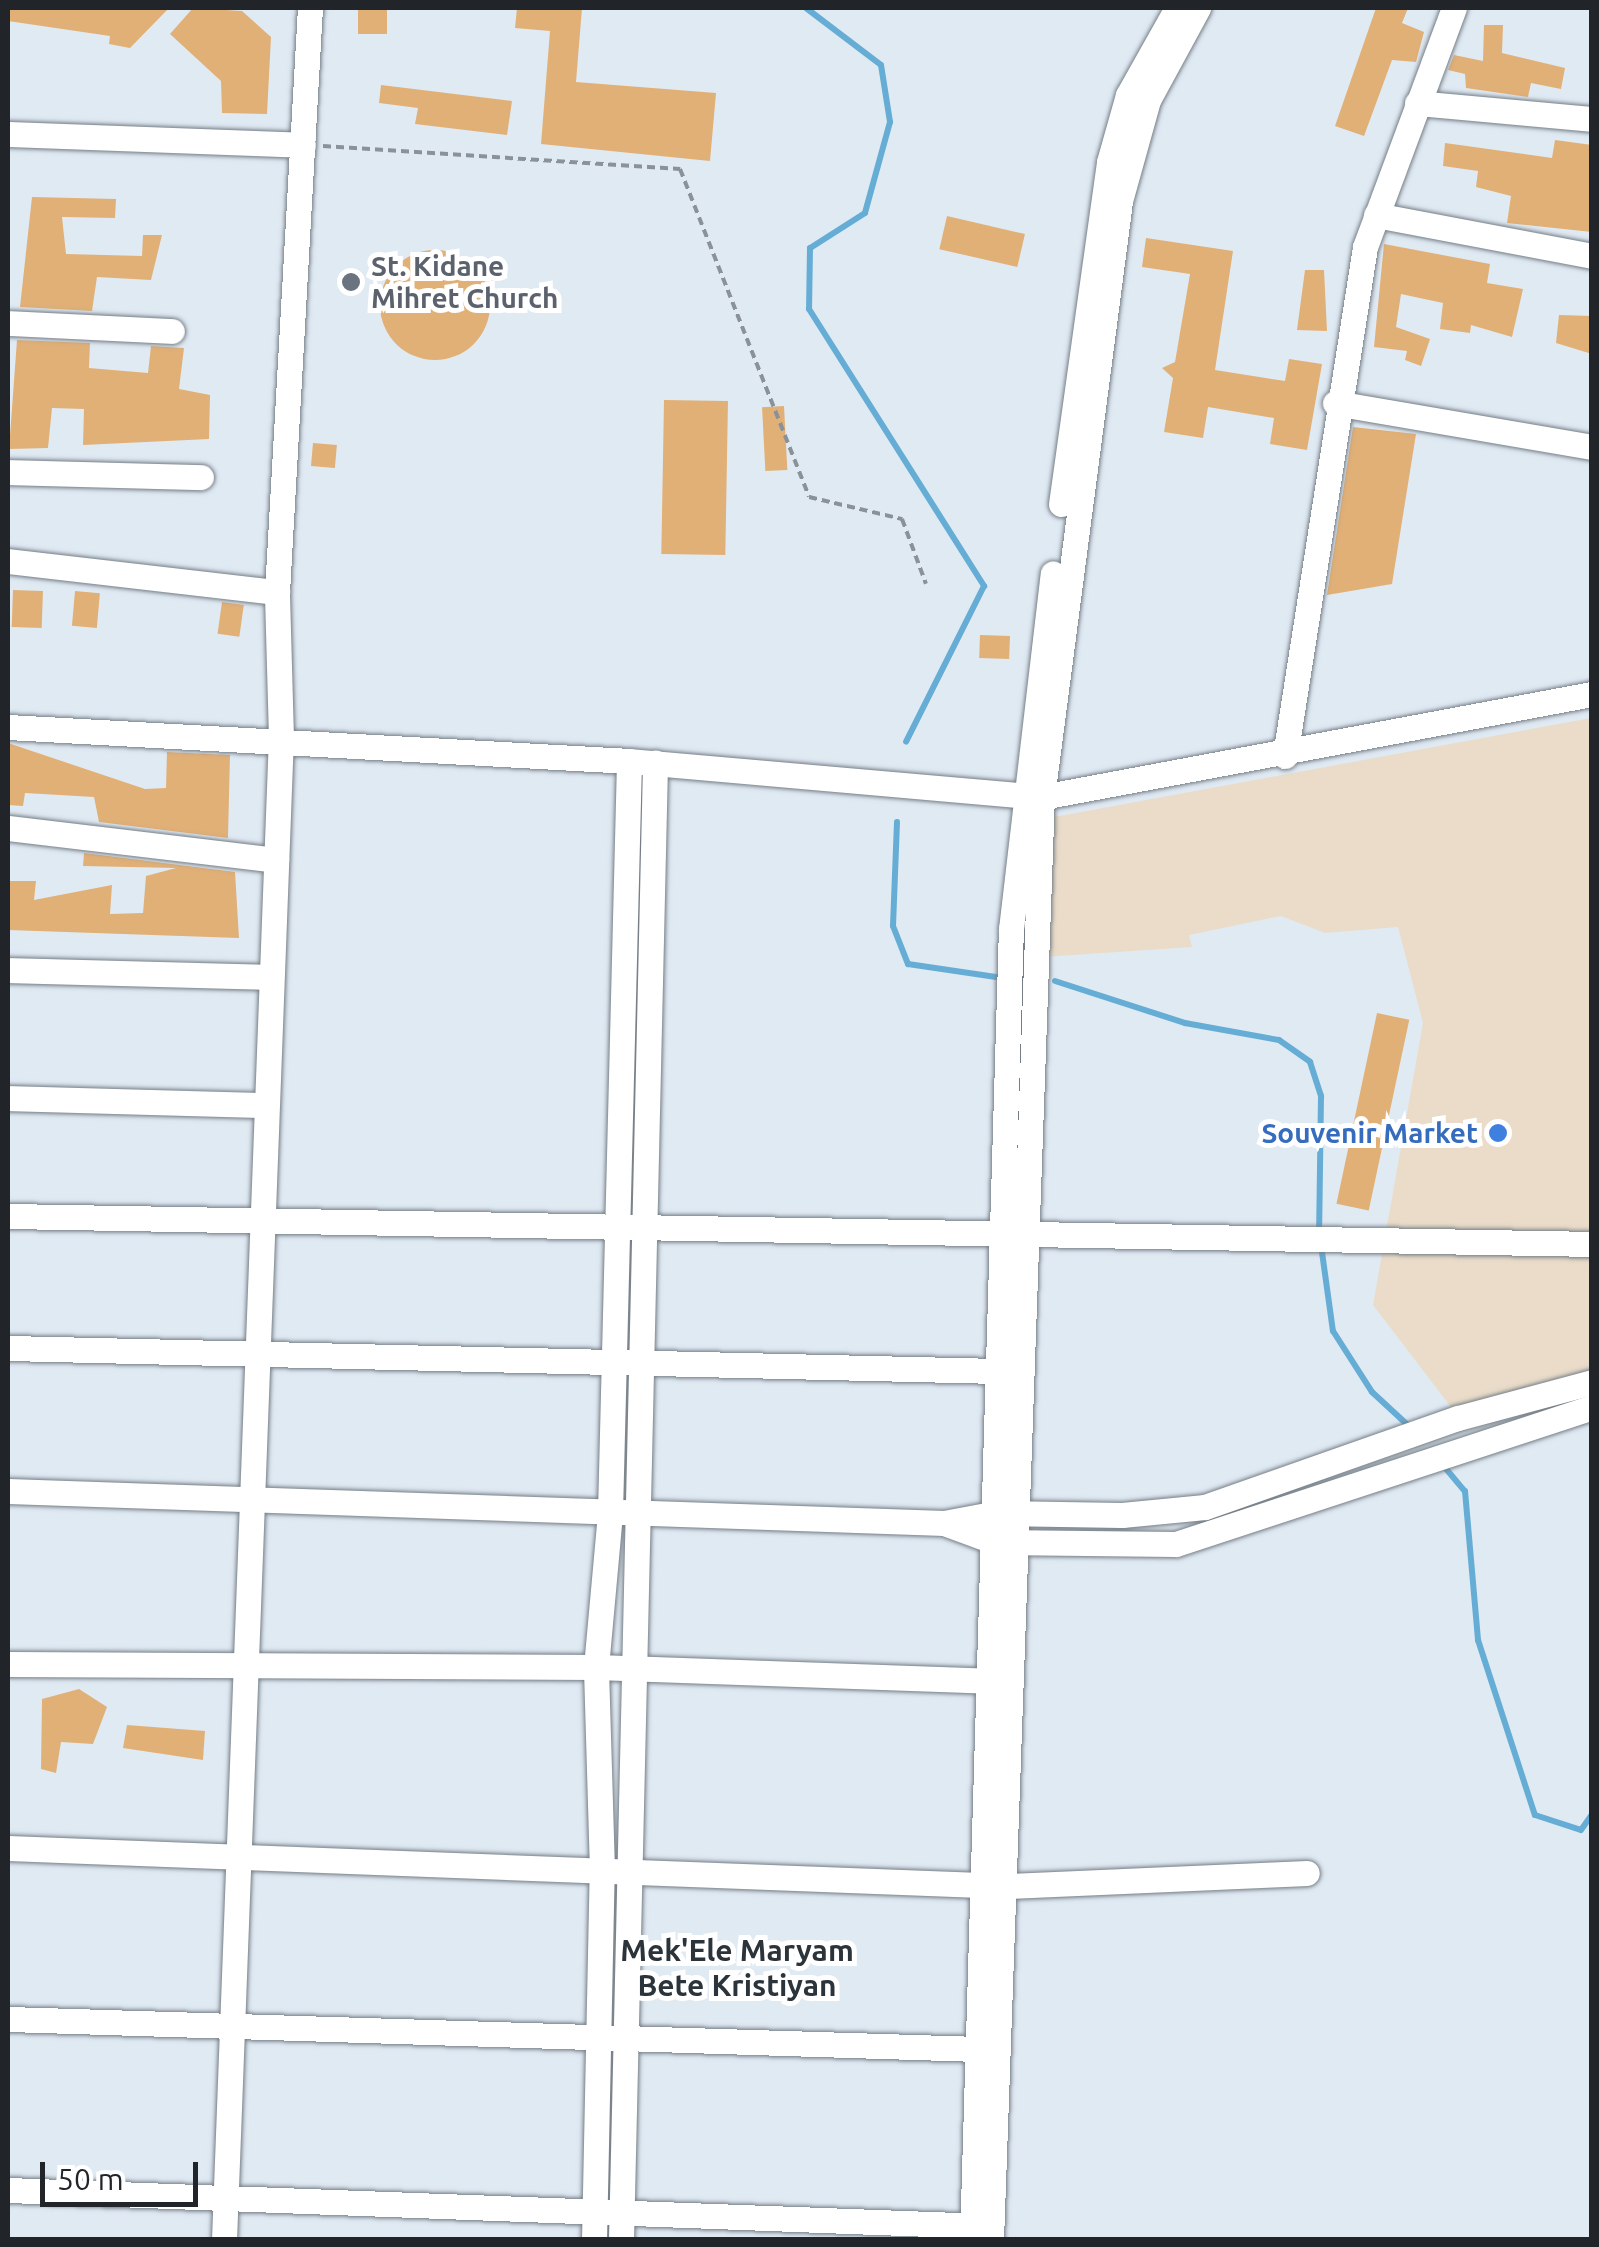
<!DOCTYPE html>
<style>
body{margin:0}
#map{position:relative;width:1599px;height:2247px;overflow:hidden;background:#e0eaf3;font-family:Ubuntu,sans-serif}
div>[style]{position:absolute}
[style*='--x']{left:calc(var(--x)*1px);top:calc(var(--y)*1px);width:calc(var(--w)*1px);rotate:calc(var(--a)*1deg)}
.commercial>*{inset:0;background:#eadcc9}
.stream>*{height:6px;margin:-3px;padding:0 3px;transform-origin:3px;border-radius:3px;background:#66add6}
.building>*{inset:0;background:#e1b077;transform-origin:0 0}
.round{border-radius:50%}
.path>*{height:4px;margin-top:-2px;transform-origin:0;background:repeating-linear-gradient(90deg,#8a9198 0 8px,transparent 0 13px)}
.roads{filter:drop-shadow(0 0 2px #757e86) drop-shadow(0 0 2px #757e86)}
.minor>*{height:25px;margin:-12.5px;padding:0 12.5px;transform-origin:12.5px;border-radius:12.5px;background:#fff}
.dots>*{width:28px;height:28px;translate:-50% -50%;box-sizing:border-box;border:5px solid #fff;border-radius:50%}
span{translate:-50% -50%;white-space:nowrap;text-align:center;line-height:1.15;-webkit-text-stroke:10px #fff;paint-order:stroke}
.worship-label{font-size:28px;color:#5b616d;font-weight:700}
.left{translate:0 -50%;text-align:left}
.shop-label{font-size:28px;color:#366cbe;font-weight:700}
.right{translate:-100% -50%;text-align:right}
.neighbourhood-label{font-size:30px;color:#2c343b;font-weight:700}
.frame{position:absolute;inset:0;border:10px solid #212428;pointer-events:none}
.scale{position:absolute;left:40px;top:2162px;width:158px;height:45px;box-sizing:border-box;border:5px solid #212428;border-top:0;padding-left:12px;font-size:30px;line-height:35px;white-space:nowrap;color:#212428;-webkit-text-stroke:8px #fff;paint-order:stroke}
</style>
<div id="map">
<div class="commercial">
<i style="clip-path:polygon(1591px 718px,1591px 1372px,1454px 1411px,1373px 1305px,1423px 1023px,1398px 927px,1325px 933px,1281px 916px,1189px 935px,1192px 947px,1043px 957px,1043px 851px,1054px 817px)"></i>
</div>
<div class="stream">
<i style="--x:806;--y:8;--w:94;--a:37.2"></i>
<i style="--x:881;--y:65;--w:58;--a:81"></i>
<i style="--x:890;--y:122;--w:94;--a:105.4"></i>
<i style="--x:865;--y:213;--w:65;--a:147.5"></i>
<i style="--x:810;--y:248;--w:61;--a:90.9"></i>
<i style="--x:809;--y:309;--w:328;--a:57.7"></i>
<i style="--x:984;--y:586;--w:174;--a:116.6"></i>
<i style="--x:897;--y:822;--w:104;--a:92.2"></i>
<i style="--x:893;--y:926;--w:41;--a:68.5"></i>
<i style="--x:908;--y:964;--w:89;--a:8.4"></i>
<i style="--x:1055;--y:981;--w:137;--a:17.9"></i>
<i style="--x:1185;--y:1023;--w:96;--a:10.3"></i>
<i style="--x:1279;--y:1040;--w:38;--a:35"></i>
<i style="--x:1310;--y:1062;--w:36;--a:72"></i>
<i style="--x:1321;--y:1096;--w:137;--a:90.8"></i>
<i style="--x:1321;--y:1245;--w:87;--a:82.1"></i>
<i style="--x:1333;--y:1331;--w:72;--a:57.4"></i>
<i style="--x:1372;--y:1392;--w:53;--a:42.7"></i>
<i style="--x:1442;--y:1464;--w:35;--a:50"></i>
<i style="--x:1465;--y:1491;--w:150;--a:85"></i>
<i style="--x:1478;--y:1640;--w:184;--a:72"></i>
<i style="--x:1535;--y:1815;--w:48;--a:18.1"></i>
<i style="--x:1581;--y:1830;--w:19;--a:-55"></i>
</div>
<div class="building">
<i style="clip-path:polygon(8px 8px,169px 8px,130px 48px,109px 44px,110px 36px,8px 21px)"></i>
<i style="clip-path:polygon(193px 8px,242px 11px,271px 37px,267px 114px,222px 113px,221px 81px,170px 34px)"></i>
<i style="left:358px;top:8px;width:29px;height:26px"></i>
<i style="clip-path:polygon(517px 8px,582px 8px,576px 82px,716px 93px,710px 161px,541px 144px,550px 31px,515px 28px)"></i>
<i style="clip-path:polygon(1376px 8px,1408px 8px,1402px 23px,1424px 32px,1416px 62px,1392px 60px,1364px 136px,1335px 126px)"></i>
<i style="clip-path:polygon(1484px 25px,1503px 25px,1502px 53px,1565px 68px,1561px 89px,1531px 83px,1528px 97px,1466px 88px,1465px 74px,1448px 70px,1454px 55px,1483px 61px)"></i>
<i style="clip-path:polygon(381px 85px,512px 101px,507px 135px,415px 124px,418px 108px,379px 103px)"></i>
<i style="clip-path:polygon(1555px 140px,1592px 145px,1592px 232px,1507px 223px,1511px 196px,1476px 187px,1478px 171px,1443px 166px,1445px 143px,1552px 158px)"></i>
<i style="clip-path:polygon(32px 197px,116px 199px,115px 218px,62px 217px,66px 254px,142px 256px,143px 235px,162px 235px,151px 280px,97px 277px,92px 311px,20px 307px)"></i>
<i style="left:947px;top:216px;width:80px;height:34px;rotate:13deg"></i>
<i style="clip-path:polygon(1146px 238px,1233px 251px,1215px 370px,1285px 381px,1289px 359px,1322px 364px,1307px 450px,1270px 444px,1274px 418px,1208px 407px,1203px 438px,1164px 432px,1173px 378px,1162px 368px,1175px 362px,1190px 274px,1142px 267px)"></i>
<i style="clip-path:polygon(1384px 244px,1490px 264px,1487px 283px,1523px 289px,1512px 337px,1471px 325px,1470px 333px,1440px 329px,1443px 303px,1401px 294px,1396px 327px,1430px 339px,1421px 366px,1405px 360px,1407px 351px,1374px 347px)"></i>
<i class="round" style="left:380px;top:250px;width:110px;height:110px"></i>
<i style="clip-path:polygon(1305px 270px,1324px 270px,1327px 331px,1297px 330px)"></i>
<i style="clip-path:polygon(1559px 315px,1592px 316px,1592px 354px,1556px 343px)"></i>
<i style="clip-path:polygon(17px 340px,90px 343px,89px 368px,148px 373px,151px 346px,184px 348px,179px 389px,210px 395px,209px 439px,83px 445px,84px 409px,52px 408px,48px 448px,9px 449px)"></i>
<i style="left:664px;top:400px;width:64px;height:154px;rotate:1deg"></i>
<i style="left:784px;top:406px;width:64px;height:22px;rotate:87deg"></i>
<i style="clip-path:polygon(1353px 427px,1416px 434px,1392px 584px,1327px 595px)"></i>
<i style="left:313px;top:443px;width:24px;height:23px;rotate:5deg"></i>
<i style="left:13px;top:590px;width:30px;height:37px;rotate:2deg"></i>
<i style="left:75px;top:591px;width:25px;height:35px;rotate:5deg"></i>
<i style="left:222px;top:602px;width:22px;height:32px;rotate:8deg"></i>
<i style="left:980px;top:635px;width:30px;height:23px;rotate:2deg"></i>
<i style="clip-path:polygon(8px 743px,145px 789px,166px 788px,167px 752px,230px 755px,228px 838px,99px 822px,94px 797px,25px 793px,23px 806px,8px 805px)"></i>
<i style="clip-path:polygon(84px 853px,235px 872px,239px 938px,8px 930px,8px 881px,36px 881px,34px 900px,112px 885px,110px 914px,143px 913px,146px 876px,176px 868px,83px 866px)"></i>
<i style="left:1377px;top:1013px;width:33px;height:195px;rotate:12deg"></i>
<i style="clip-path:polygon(79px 1689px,107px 1707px,93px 1744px,61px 1742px,56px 1773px,41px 1769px,42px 1699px)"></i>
<i style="clip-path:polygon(127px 1725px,205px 1731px,203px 1760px,123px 1748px)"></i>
</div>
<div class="path">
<i style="--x:323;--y:146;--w:358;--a:3.7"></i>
<i style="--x:680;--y:169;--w:352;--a:68.5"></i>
<i style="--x:809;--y:497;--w:96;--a:13.3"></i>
<i style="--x:902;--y:519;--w:69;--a:69.7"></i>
</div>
<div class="roads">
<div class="minor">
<i style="--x:1417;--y:103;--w:176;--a:5.2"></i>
<i style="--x:8;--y:134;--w:295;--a:2.1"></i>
<i style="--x:1376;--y:215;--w:220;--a:10.7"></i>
<i style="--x:8;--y:323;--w:164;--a:2.8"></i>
<i style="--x:1335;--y:403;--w:261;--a:9.7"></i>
<i style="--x:8;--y:472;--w:193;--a:1.5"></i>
<i style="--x:1061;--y:504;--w:345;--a:-82"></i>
<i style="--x:1109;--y:162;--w:70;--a:-74.2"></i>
<i style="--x:1128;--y:95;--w:100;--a:-60.6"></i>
<i style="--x:8;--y:561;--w:271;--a:6.6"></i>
<i style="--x:8;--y:727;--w:622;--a:3.13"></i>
<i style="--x:629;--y:761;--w:415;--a:5"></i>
<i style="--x:1042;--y:797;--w:560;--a:-10.61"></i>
<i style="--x:1285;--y:756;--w:515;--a:-81.07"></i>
<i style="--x:1365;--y:247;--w:255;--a:-69.6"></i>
<i style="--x:8;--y:828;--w:270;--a:6.8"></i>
<i style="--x:8;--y:970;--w:263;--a:1.5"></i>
<i style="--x:8;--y:1098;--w:258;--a:1.6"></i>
<i style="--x:8;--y:1216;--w:1584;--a:1.01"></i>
<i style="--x:8;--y:1348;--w:992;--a:1.33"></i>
<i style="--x:8;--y:1491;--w:937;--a:1.96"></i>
<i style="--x:944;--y:1523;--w:54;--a:-10.7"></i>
<i style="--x:997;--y:1513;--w:125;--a:0.9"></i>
<i style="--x:1122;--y:1515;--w:83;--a:-5.5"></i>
<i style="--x:1205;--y:1507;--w:268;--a:-19.4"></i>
<i style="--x:1458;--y:1418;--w:139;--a:-15"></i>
<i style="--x:944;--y:1523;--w:55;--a:20.1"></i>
<i style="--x:996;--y:1542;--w:180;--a:0.6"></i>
<i style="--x:1176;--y:1544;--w:438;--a:-18.2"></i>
<i style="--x:8;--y:1664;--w:588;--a:0.29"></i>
<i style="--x:596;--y:1667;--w:408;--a:2"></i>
<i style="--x:8;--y:1848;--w:1000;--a:2.18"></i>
<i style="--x:1007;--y:1886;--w:300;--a:-2.5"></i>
<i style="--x:8;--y:2019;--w:970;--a:1.77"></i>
<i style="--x:8;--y:2190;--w:979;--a:2.11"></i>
<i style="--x:224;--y:2240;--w:1503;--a:-87.83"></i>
<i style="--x:281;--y:738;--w:146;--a:-91.6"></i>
<i style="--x:277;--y:592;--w:585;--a:-86.77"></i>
<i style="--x:594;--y:2240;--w:369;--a:-88.8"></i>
<i style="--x:602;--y:1871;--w:204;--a:-91.7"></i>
<i style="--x:596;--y:1667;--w:156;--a:-84.8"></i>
<i style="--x:610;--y:1512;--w:751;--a:-88.55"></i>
<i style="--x:621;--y:2240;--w:1478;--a:-88.68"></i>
<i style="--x:972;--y:2240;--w:1312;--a:-88.3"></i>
<i style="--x:1011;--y:929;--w:358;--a:-83.3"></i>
<i style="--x:991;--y:2240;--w:1444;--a:-87.98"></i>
<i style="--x:1042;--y:797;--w:601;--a:-82.54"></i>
<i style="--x:1120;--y:201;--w:105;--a:-74.5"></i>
<i style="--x:1148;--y:100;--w:105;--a:-61.5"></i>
</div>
</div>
<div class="dots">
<i style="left:351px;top:282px;background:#6b7280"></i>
<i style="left:1498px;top:1133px;background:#3f7fe0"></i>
</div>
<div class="worship-label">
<span class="left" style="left:371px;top:282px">St. Kidane<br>Mihret Church</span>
</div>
<div class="shop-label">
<span class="right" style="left:1478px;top:1133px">Souvenir Market</span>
</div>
<div class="neighbourhood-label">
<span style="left:737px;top:1967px">Mek'Ele Maryam<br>Bete Kristiyan</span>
</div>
<div class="frame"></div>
<div class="scale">50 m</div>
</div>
